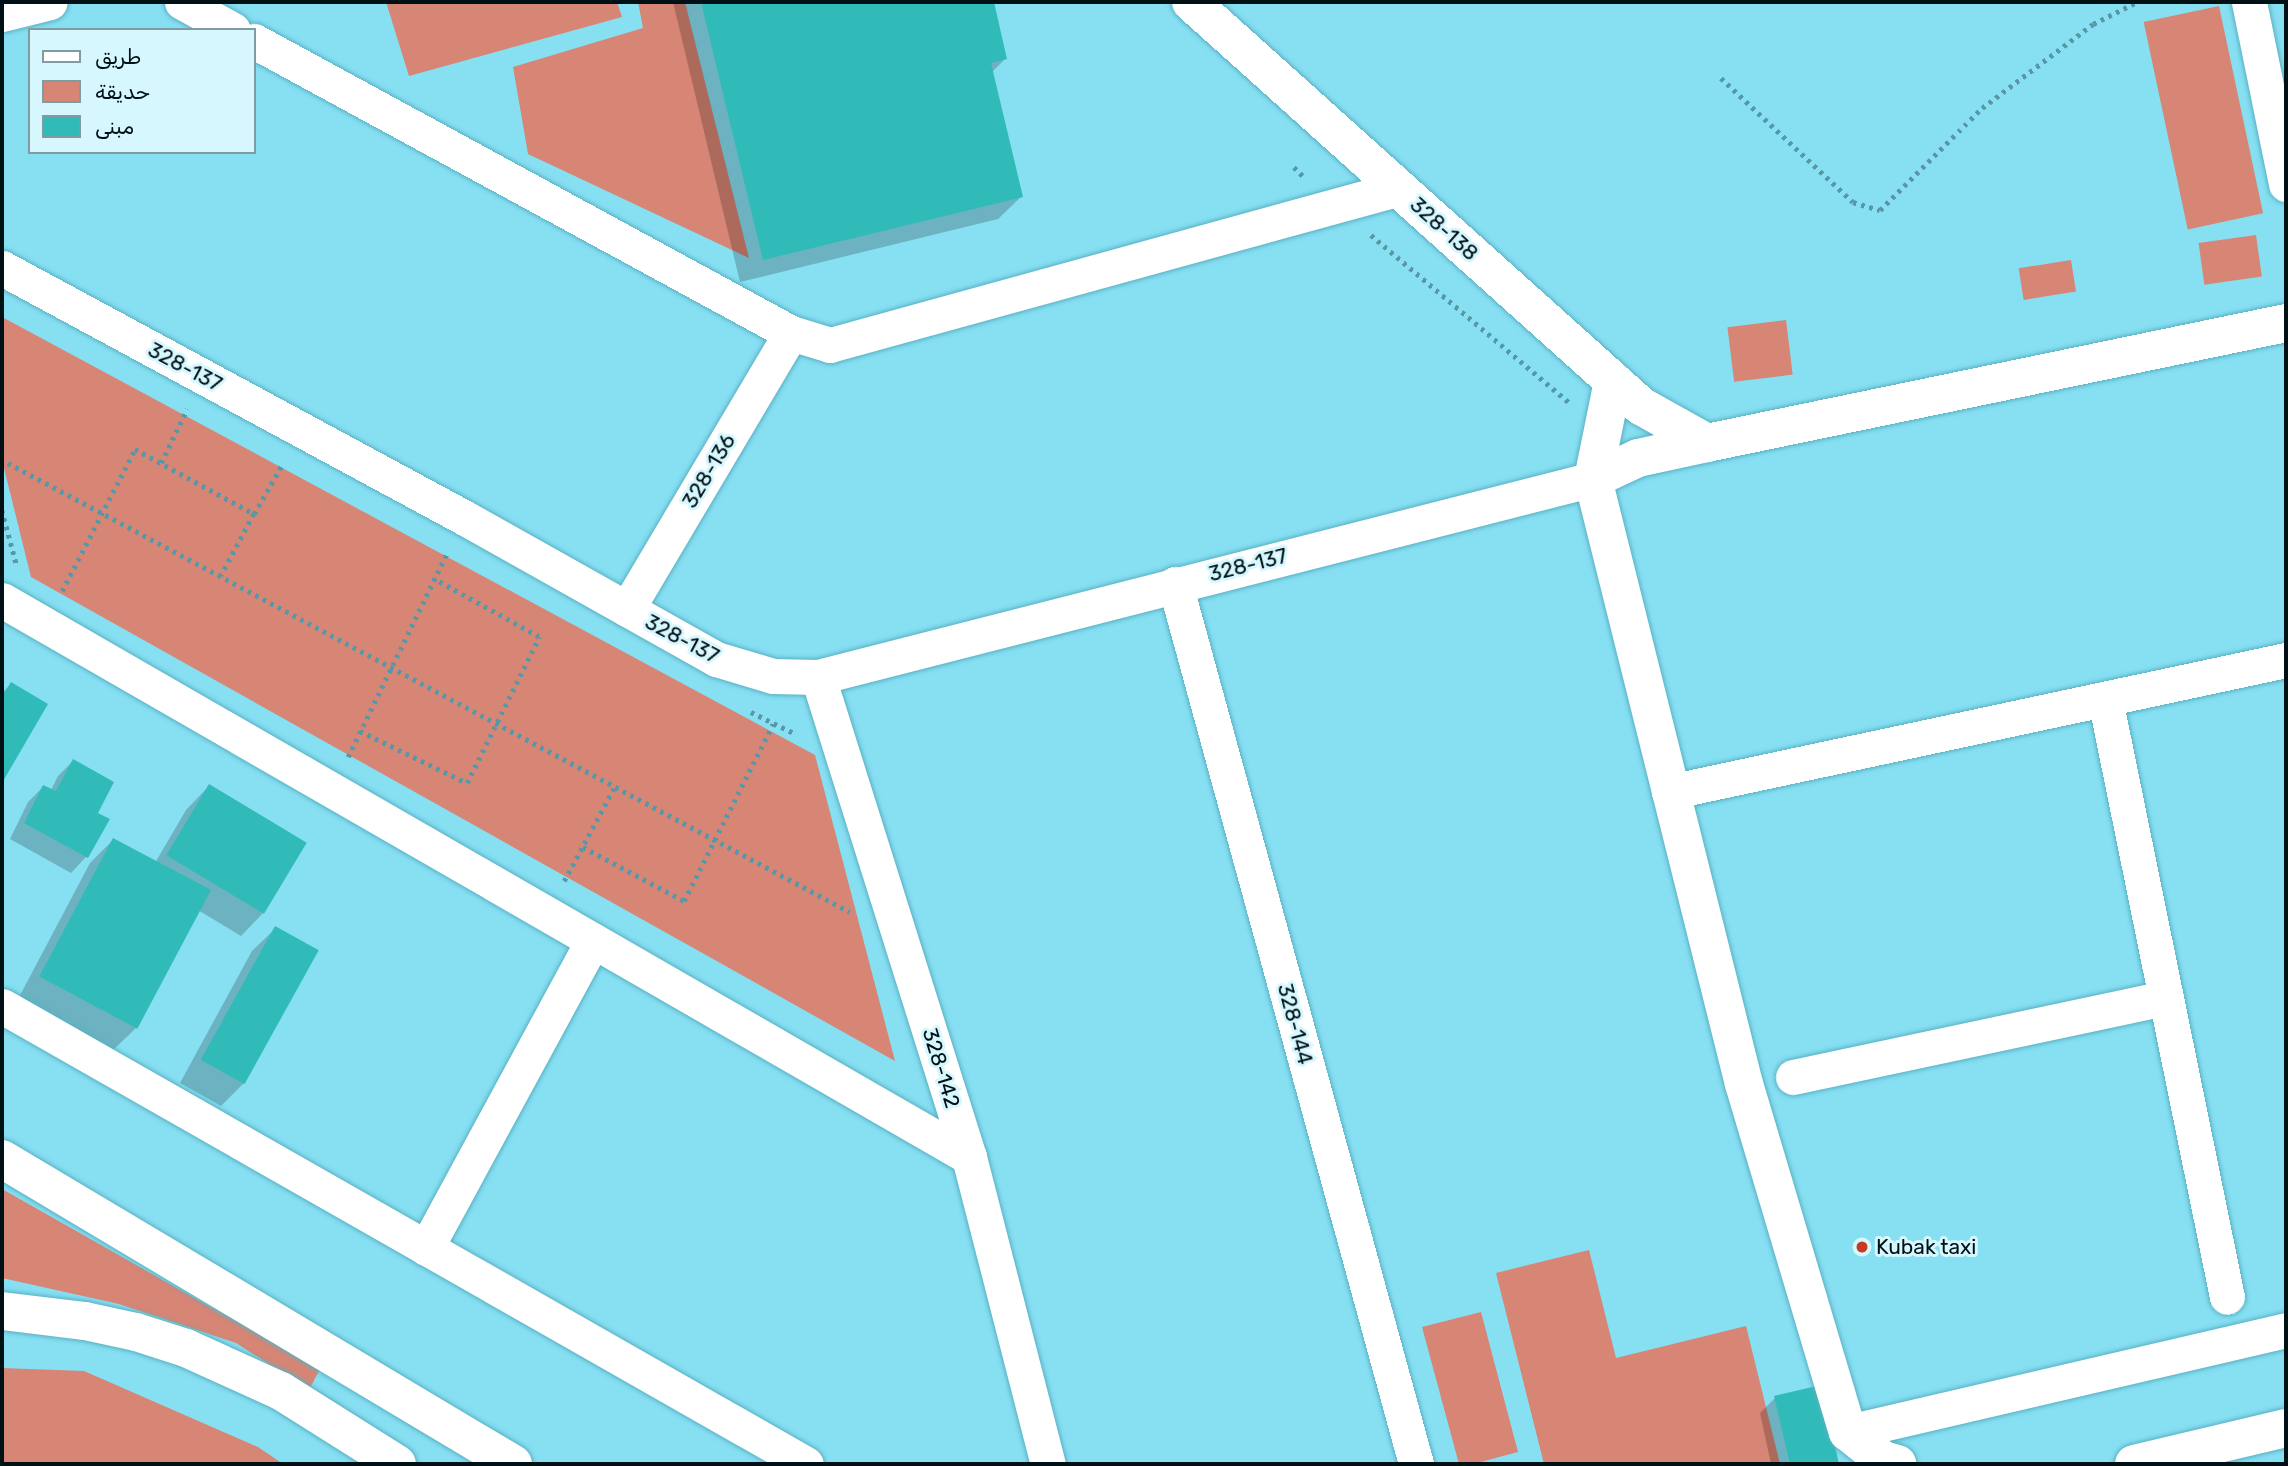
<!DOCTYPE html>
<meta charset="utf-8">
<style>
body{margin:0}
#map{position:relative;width:2288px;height:1466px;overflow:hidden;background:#87dff2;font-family:Rubik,Cairo,sans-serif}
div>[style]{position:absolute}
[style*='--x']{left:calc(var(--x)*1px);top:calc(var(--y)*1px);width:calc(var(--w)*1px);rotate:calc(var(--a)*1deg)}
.green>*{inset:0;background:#d78574;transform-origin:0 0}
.shadow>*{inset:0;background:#0003}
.building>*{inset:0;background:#30bbb8;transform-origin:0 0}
.path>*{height:4.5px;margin-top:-2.25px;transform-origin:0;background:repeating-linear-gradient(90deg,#5898a6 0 3.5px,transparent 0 8.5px)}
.roads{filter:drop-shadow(0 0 2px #58b1c3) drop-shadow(0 0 2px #58b1c3)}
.street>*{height:35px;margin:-17.5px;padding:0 17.5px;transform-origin:17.5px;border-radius:17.5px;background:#fff}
.secondary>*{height:38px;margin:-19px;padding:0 19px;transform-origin:19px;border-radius:19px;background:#fff}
.highway>*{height:38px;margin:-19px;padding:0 19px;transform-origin:19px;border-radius:19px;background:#fff}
.dots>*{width:19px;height:19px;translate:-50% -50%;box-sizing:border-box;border:4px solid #d6f7fe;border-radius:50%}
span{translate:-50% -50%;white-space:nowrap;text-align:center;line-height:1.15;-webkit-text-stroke:6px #d6f7fe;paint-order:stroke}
.street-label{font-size:21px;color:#001116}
.poi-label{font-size:21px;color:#001116}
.left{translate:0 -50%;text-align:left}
.frame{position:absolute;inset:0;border:4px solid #001116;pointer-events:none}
.legend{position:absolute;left:28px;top:28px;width:228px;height:126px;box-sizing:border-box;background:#d6f7fe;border:2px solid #809ba1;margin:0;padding:9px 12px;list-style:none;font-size:21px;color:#001116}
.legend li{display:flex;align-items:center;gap:14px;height:35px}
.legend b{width:35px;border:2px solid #809ba1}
</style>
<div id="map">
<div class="green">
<i style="clip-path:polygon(386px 2px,617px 2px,622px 17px,409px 76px)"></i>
<i style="clip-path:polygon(638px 2px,685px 2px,749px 258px,528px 154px,513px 67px,643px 28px)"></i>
<i style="left:2219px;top:6px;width:212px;height:77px;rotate:78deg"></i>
<i style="left:2256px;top:235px;width:42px;height:58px;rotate:82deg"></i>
<i style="left:2071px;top:260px;width:32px;height:53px;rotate:81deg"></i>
<i style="clip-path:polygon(2px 317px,815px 755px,895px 1061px,31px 577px,2px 460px)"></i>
<i style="left:1786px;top:320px;width:55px;height:59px;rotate:83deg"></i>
<i style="clip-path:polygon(2px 1189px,320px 1369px,309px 1390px,236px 1343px,119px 1304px,2px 1278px)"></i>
<i style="clip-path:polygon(1589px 1250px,1616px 1358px,1746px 1326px,1780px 1464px,1544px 1464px,1496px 1273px)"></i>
<i style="clip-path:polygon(1481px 1312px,1518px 1452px,1473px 1464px,1459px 1464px,1422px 1327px)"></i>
<i style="clip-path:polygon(2px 1368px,84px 1371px,258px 1447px,283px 1464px,2px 1464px)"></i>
</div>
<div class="shadow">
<i style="clip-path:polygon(673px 2px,992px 2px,1006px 58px,992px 72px,1022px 196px,998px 219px,740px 282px)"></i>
<i style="clip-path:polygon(11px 684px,46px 704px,2px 779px,2px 693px)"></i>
<i style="clip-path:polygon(73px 761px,96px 814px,108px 820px,86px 857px,71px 873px,10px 839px,28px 802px,43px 787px,51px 790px,58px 776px)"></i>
<i style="clip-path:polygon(209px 786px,264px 912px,241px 936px,198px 910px,135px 1029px,111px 1052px,17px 1001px,90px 863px,113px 840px,155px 863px,186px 810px)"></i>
<i style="clip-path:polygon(276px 928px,244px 1083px,221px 1106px,180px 1083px,252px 951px)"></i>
<i style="clip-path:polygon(1820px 1387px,1837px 1464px,1771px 1464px,1760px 1413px,1775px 1398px)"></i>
</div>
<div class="building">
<i style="clip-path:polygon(701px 2px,994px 2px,1007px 59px,991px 63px,1023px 197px,763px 260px)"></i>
<i style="clip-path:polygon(11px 682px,48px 704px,2px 783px,2px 697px)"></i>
<i style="clip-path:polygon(73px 759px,114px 782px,98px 813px,110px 819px,88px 858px,24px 823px,43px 785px,56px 791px)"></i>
<i style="left:209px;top:784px;width:114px;height:83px;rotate:31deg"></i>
<i style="left:113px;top:838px;width:111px;height:157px;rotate:28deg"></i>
<i style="left:275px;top:926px;width:50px;height:153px;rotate:29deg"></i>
<i style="clip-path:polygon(1821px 1385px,1839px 1464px,1790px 1464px,1774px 1396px)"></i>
</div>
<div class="path">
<i style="--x:1721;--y:78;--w:181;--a:43.2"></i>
<i style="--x:1853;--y:202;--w:28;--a:17"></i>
<i style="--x:1880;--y:210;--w:144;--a:-45"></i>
<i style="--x:1982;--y:108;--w:139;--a:-37.1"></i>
<i style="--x:2093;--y:24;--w:49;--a:-26.6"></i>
<i style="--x:1294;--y:167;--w:13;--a:45"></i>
<i style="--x:1371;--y:235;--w:260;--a:40.2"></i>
<i style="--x:8;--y:463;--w:954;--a:28.07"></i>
<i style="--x:161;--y:463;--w:60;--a:-64.3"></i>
<i style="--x:2;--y:510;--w:58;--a:75"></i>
<i style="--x:254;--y:514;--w:59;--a:-60.4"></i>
<i style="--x:62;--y:591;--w:160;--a:-62.8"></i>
<i style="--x:135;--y:449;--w:136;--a:28.6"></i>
<i style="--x:254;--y:514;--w:70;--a:118"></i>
<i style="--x:751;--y:712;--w:50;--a:26.1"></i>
<i style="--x:360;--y:731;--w:119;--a:25.9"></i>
<i style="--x:467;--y:783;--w:163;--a:-63.7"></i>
<i style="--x:539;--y:637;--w:120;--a:-151.1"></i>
<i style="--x:348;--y:757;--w:229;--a:-64.1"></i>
<i style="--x:583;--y:847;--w:115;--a:28.1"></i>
<i style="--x:684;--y:901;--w:198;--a:-63.3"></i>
<i style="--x:564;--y:881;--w:108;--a:-61.8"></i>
</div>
<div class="roads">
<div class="street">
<i style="--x:182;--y:2;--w:58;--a:28.8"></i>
<i style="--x:2249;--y:2;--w:186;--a:78.5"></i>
<i style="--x:2;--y:14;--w:49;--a:-14"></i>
<i style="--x:254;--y:41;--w:611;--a:28.54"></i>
<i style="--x:791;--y:333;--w:41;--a:17.1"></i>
<i style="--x:830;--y:345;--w:591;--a:-15.4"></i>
<i style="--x:2;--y:268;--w:526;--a:28.37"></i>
<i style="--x:465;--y:518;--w:288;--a:29.3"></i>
<i style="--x:716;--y:659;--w:59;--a:16.6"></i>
<i style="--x:773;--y:676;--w:45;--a:1.3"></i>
<i style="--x:818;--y:677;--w:800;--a:-14.33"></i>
<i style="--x:1175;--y:584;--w:912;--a:74.68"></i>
<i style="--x:2;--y:600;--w:1116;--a:29.94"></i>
<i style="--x:627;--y:609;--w:321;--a:-59.3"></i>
<i style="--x:818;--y:677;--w:503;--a:72.54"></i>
<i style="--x:969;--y:1157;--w:317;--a:75.6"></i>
<i style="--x:2105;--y:699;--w:610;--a:78.47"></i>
<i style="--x:1669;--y:792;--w:631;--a:-12.08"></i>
<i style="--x:2;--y:1006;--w:925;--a:29.67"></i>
<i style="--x:1793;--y:1077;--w:380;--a:-12"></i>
<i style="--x:426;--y:1248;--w:350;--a:-61.5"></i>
<i style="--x:1848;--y:1432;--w:450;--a:-13.1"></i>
</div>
<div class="secondary">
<i style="--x:1191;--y:2;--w:605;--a:41.92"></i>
<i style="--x:1641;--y:406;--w:76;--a:29.3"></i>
<i style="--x:1613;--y:381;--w:100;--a:101.5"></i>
<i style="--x:1593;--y:479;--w:624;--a:75.99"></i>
<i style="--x:1744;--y:1084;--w:363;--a:73.4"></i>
<i style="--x:1848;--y:1432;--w:45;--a:38.7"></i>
<i style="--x:1883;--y:1460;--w:15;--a:16"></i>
<i style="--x:1593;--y:479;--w:50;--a:-25"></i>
<i style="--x:1638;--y:458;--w:71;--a:-12.3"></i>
<i style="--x:1707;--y:443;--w:591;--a:-11.71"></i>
<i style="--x:2134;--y:1464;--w:156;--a:-13.3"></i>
</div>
<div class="highway">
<i style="--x:2;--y:1159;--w:595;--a:30.83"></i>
<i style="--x:2;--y:1311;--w:84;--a:6.9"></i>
<i style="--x:85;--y:1321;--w:52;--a:12.2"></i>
<i style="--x:136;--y:1332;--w:52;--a:17.7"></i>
<i style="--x:186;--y:1348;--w:104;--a:24.4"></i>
<i style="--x:281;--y:1391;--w:137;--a:32.2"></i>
</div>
</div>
<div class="dots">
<i style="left:1862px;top:1247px;background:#c63b21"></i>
</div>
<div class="street-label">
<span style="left:1444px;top:229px;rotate:42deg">328-138</span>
<span style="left:185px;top:367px;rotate:28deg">328-137</span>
<span style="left:709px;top:471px;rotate:-59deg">328-136</span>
<span style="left:1248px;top:565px;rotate:-14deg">328-137</span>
<span style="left:682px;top:639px;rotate:28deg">328-137</span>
<span style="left:1295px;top:1024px;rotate:75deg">328-144</span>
<span style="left:941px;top:1068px;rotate:73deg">328-142</span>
</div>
<div class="poi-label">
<span class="left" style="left:1876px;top:1247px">Kubak taxi</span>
</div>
<div class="frame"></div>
<ul class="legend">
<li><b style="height:9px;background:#fff"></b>طريق</li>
<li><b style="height:19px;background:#d78574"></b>حديقة</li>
<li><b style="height:19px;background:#30bbb8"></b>مبنى</li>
</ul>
</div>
